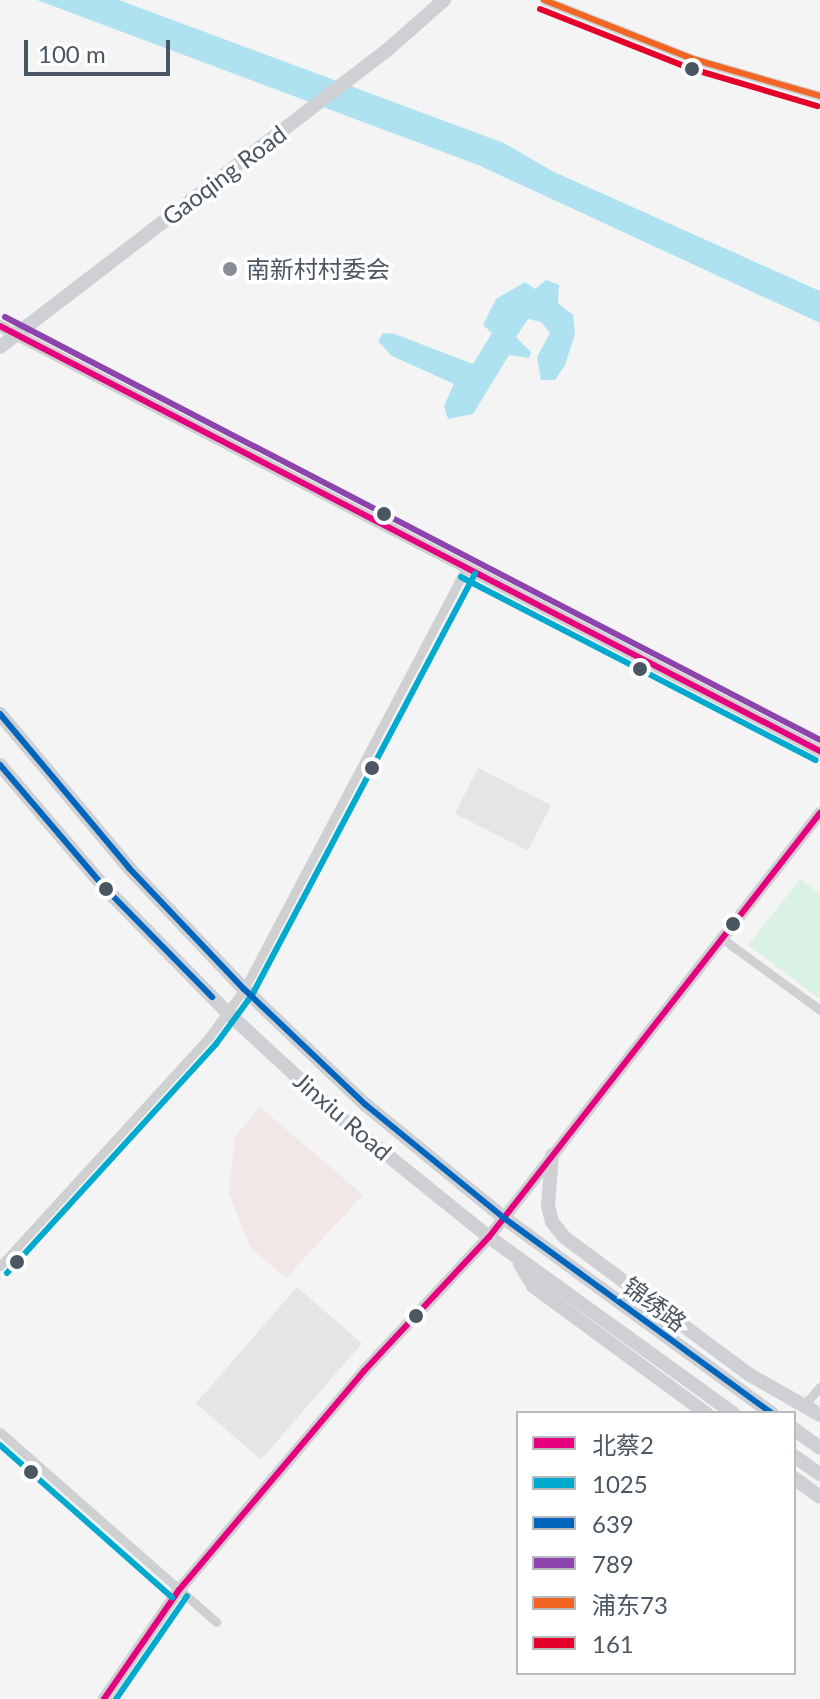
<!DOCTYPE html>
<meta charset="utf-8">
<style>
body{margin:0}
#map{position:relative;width:820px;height:1699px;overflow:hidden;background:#f4f4f4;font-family:Lato,"Noto Sans SC",sans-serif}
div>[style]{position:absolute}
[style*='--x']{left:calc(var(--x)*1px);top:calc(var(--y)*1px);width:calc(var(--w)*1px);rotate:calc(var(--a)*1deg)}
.education>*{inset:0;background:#e6e5e6;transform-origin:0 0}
.medical>*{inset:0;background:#f1e7e6}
.green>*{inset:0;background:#d9f2e3}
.water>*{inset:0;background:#aee2f0}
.minor>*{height:9px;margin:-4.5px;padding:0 4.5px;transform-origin:4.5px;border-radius:4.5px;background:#ced0d2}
.tertiary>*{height:12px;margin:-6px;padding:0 6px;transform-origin:6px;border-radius:6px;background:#ced0d2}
.secondary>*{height:14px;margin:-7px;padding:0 7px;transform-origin:7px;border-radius:7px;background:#ced0d4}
.bus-1>*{height:6px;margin:-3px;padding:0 3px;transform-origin:3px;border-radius:3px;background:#e5007d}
.bus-2>*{height:6px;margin:-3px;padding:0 3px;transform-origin:3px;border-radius:3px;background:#00a9ce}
.bus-3>*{height:6px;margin:-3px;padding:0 3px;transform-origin:3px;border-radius:3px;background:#0065bd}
.bus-4>*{height:6px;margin:-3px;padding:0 3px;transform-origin:3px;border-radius:3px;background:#8e44ad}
.bus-5>*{height:6px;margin:-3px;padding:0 3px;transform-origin:3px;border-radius:3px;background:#f26522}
.bus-6>*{height:6px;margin:-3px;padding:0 3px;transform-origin:3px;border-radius:3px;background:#e4002b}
.dots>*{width:22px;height:22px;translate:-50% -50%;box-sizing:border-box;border:4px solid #fff;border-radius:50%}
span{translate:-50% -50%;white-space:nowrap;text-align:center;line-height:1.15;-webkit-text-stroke:7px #fff;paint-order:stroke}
.street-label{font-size:24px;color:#4a5661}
.poi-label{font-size:24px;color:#4a5661}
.left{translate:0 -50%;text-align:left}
.legend{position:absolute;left:516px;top:1411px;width:280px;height:264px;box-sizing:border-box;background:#fff;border:2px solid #b7bbc0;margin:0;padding:10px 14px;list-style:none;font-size:24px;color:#4a5661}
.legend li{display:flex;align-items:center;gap:16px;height:40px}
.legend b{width:40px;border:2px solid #b7bbc0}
.scale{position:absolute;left:24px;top:40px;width:146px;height:36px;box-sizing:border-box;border:4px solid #4a5661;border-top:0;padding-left:10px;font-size:24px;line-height:28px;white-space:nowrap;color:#4a5661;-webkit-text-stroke:6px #fff;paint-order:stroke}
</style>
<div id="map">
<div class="education">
<i style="left:478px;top:768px;width:82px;height:51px;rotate:27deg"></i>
<i style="left:297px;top:1287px;width:86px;height:154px;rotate:41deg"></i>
</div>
<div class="medical">
<i style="clip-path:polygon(260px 1107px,363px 1195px,286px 1278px,250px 1247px,229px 1193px,235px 1137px)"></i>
</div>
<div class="green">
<i style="clip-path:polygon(800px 879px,820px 894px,820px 999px,748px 945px)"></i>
</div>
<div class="water">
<i style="clip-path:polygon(37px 0,119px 0,504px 143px,552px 171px,820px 291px,820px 323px,478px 165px)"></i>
<i style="clip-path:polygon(546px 280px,559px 285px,558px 303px,573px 315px,575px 334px,565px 365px,555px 380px,541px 380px,537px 357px,550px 333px,541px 322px,528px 319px,516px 337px,531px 352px,529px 358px,509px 355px,473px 414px,448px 419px,444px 406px,454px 384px,392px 356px,378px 341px,383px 333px,395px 334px,473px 364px,492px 333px,483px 325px,496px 299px,525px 282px,535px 289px)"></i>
</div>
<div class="minor">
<i style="--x:544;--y:0;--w:160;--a:21.6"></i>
<i style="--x:693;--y:59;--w:132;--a:16.2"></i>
<i style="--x:720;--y:937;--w:124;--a:36.1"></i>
<i style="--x:0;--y:1266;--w:310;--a:-47.6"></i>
<i style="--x:209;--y:1037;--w:59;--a:-53.9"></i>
<i style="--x:244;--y:989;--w:476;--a:-62.2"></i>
<i style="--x:805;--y:1404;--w:23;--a:-49"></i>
<i style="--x:0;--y:1432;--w:288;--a:41.3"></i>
</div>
<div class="tertiary">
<i style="--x:0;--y:326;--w:924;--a:27.4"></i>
<i style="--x:104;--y:1699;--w:132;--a:-55.5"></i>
<i style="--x:179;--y:1590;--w:287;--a:-49.8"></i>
<i style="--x:364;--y:1371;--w:183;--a:-47"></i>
<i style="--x:489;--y:1237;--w:538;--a:-52.02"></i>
</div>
<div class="secondary">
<i style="--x:0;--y:347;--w:485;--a:-37.5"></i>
<i style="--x:385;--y:52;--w:79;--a:-41.4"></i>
<i style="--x:0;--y:714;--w:201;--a:50"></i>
<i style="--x:129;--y:868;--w:167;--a:46.5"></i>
<i style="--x:244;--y:989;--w:168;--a:43.6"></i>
<i style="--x:366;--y:1105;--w:178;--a:39.3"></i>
<i style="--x:504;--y:1218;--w:331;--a:36.1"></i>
<i style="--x:0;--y:765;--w:162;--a:49.5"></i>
<i style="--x:105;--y:888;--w:175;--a:45.5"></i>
<i style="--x:228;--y:1013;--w:159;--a:42.7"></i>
<i style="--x:345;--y:1121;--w:185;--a:38.9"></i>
<i style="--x:489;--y:1237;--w:301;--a:35.8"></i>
<i style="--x:552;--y:1155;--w:51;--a:94.5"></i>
<i style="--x:548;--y:1206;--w:16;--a:76"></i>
<i style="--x:552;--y:1222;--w:19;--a:51"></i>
<i style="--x:564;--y:1237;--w:232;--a:36.6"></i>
<i style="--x:750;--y:1375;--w:81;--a:29.7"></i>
<i style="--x:520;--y:1264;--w:26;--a:59"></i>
<i style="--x:533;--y:1286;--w:215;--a:36.3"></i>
<i style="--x:794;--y:1429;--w:32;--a:36"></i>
<i style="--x:794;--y:1456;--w:32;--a:35"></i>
<i style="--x:794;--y:1478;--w:32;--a:36"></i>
</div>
<div class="bus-1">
<i style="--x:0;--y:326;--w:924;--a:27.4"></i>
<i style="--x:104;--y:1699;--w:132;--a:-55.5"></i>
<i style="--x:179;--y:1590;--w:287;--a:-49.8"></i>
<i style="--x:364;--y:1371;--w:183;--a:-47"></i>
<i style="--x:489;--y:1237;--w:538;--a:-52.02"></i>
</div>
<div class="bus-2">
<i style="--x:461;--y:577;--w:399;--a:27.3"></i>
<i style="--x:7;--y:1273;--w:310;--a:-47.6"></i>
<i style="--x:216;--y:1044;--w:61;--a:-53.7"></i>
<i style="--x:252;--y:995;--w:477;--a:-62.1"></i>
<i style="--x:0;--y:1445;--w:230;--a:41.5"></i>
<i style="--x:116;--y:1699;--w:125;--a:-55.4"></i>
</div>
<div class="bus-3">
<i style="--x:0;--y:714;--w:201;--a:50"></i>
<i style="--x:129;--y:868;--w:167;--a:46.5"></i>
<i style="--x:244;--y:989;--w:168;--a:43.6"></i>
<i style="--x:366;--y:1105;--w:178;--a:39.3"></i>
<i style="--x:504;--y:1218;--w:331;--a:36.1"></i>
<i style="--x:0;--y:765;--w:162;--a:49.5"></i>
<i style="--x:105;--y:888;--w:153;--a:45.5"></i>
</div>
<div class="bus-4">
<i style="--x:5;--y:317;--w:918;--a:27.43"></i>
</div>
<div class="bus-5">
<i style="--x:544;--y:0;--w:160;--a:21.6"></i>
<i style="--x:693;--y:59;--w:132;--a:16.2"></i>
</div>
<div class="bus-6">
<i style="--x:540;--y:9;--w:160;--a:21.6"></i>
<i style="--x:689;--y:68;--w:134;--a:16.5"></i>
</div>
<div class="dots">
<i style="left:692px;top:69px;background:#4a5661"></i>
<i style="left:230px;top:269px;background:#868d94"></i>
<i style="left:384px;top:514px;background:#4a5661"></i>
<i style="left:640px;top:669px;background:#4a5661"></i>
<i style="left:372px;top:768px;background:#4a5661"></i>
<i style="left:106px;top:889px;background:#4a5661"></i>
<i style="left:733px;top:924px;background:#4a5661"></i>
<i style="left:17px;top:1262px;background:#4a5661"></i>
<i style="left:416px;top:1316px;background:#4a5661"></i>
<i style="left:31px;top:1472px;background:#4a5661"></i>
</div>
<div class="street-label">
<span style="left:224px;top:175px;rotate:-37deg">Gaoqing Road</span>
<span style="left:343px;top:1116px;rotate:41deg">Jinxiu Road</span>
<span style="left:655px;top:1304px;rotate:37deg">锦绣路</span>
</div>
<div class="poi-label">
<span class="left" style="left:246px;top:269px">南新村村委会</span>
</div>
<ul class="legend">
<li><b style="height:10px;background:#e5007d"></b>北蔡2</li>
<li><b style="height:10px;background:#00a9ce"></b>1025</li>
<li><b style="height:10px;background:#0065bd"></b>639</li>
<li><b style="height:10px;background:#8e44ad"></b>789</li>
<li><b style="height:10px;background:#f26522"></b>浦东73</li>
<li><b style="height:10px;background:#e4002b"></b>161</li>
</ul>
<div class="scale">100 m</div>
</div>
